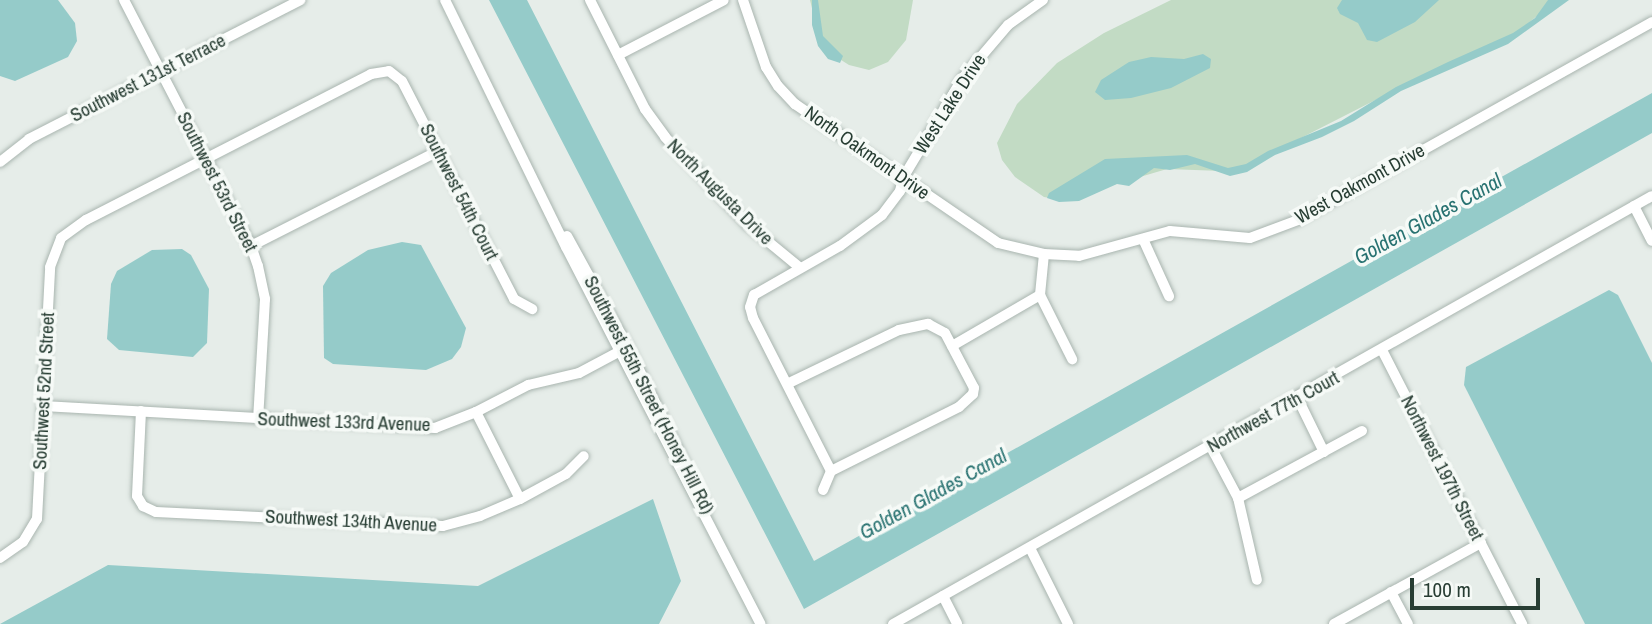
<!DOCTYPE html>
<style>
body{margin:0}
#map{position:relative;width:1652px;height:624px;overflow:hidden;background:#e6ede9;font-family:"Archivo Narrow",sans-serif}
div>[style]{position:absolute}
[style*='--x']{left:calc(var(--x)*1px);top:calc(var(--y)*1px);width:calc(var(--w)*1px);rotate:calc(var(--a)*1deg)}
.green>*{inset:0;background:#c2dbc4}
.water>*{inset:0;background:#95cbc9}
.roads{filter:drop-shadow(0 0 2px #a9b5af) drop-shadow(0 0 2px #a9b5af)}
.minor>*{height:10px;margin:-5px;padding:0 5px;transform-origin:5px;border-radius:5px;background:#fff}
span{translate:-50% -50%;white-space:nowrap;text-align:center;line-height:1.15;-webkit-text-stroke:7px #f6faf7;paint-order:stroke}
.street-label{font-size:19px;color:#273d33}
.water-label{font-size:21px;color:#287271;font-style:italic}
.scale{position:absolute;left:1410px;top:578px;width:130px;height:32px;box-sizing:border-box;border:4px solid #273d33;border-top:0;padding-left:9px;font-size:21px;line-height:24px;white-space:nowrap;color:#273d33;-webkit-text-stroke:5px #f6faf7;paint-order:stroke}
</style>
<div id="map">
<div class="green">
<i style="clip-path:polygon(810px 0,913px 0,906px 40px,888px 62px,869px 70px,849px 65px,830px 53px,818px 33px)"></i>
<i style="clip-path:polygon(1171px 0,1556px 0,1514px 35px,1399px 88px,1250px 164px,1222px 171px,1167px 169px,1062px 200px,1044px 197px,1015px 177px,1002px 160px,997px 143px,1017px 104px,1057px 63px,1104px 33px)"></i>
</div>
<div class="water">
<i style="clip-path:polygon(0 0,58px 0,75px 23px,77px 41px,68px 57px,15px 81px,0 76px)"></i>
<i style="clip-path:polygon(489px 0,527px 0,814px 561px,1652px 93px,1652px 133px,804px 609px)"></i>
<i style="clip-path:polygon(812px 0,818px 0,823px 36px,843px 56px,840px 63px,828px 59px,818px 46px,812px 25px)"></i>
<i style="clip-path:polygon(1342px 0,1439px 0,1415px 22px,1377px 42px,1367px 40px,1358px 23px,1340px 14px,1337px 8px)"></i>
<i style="clip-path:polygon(1548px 0,1569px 0,1508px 44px,1401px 91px,1354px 121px,1322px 137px,1275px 155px,1247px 172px,1230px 176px,1195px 164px,1170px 170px,1154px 168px,1129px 186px,1117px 184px,1079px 201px,1059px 202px,1047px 198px,1049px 193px,1105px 159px,1187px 155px,1228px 168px,1246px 164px,1268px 151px,1341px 121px,1396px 87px,1448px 62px,1513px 33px,1535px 18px)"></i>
<i style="clip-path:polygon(1203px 54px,1211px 59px,1210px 68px,1171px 88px,1131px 98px,1105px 100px,1095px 92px,1101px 80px,1129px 62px,1151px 57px,1184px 59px)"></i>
<i style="clip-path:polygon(402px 242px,421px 245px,466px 328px,461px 347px,452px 359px,426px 370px,333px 364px,324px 358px,323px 286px,331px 273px,368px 250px)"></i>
<i style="clip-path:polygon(182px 249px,191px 255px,209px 289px,207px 343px,193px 357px,119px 350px,107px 339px,111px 284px,117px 271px,152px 250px)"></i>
<i style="clip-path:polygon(1609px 290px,1618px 295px,1652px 363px,1652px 624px,1585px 624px,1464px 385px,1466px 367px)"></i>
<i style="clip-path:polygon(653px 499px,681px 581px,659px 624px,0 624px,108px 565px,478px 586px)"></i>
</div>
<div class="roads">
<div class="minor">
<i style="--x:124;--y:0;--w:277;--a:62.7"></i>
<i style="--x:251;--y:246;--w:21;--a:71"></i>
<i style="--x:258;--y:266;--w:34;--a:78"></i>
<i style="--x:265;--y:299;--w:120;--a:93.3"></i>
<i style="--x:445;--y:0;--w:275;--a:63.9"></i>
<i style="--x:566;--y:247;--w:424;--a:62.7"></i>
<i style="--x:590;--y:0;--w:122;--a:63.2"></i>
<i style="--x:645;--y:109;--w:34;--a:54"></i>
<i style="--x:665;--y:137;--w:121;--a:46.7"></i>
<i style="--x:748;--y:225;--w:66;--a:39.5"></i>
<i style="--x:743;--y:0;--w:71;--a:71.1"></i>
<i style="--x:766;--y:67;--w:22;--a:58"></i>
<i style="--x:778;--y:86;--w:25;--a:47"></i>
<i style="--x:795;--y:104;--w:246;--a:34.4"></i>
<i style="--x:998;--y:243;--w:47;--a:13.4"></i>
<i style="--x:1044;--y:254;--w:35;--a:3"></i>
<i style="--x:1079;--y:256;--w:94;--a:-15.4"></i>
<i style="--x:1170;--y:231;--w:80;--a:5"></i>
<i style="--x:1250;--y:238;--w:51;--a:-20.6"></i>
<i style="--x:1298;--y:220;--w:406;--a:-29.2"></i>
<i style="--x:618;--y:55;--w:119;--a:-27.4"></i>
<i style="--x:0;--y:162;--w:37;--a:-38"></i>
<i style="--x:29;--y:139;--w:305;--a:-27.1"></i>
<i style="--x:1634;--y:206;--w:39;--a:63"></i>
<i style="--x:567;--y:236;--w:127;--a:61.2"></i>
<i style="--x:628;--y:347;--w:180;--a:64"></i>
<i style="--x:1143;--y:239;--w:63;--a:65.5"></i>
<i style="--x:251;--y:246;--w:210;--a:-26.9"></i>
<i style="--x:1044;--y:254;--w:41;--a:95.6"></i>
<i style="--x:1040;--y:295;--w:72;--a:63.4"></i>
<i style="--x:952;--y:346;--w:102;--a:-30.1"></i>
<i style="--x:1382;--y:350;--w:308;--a:62.9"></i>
<i style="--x:789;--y:383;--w:122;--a:-25.7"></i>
<i style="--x:899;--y:330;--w:30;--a:-12"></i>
<i style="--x:928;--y:324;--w:19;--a:28"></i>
<i style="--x:945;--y:333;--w:62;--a:62.2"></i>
<i style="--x:974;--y:388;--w:6;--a:99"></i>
<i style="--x:973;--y:394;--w:19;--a:137"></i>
<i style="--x:959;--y:407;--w:143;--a:153.4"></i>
<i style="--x:1298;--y:399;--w:59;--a:63.9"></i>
<i style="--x:43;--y:406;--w:393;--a:3.2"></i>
<i style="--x:435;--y:428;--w:44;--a:-21.3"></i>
<i style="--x:476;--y:412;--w:59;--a:-27.4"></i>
<i style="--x:528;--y:385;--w:52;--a:-13.2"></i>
<i style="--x:579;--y:373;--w:55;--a:-28"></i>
<i style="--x:141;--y:411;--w:85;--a:92.7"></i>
<i style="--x:137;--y:496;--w:12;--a:59"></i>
<i style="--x:143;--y:506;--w:14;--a:25"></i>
<i style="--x:156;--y:512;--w:287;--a:2.8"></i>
<i style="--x:443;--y:526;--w:38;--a:-15"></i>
<i style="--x:480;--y:516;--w:43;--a:-23"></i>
<i style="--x:520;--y:499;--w:52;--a:-28.5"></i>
<i style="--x:566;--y:474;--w:25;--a:-45"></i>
<i style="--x:476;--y:412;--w:97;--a:63.2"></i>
<i style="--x:1211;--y:447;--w:58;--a:62.1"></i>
<i style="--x:1238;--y:498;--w:84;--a:77"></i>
<i style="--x:823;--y:490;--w:21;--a:-67"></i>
<i style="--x:831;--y:471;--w:172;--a:-117"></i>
<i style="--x:753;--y:318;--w:11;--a:-105"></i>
<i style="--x:750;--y:307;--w:13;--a:-72"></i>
<i style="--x:754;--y:295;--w:99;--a:-29.7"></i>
<i style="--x:840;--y:246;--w:52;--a:-36.4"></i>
<i style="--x:882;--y:215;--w:30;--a:-53"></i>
<i style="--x:900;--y:191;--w:13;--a:-77"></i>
<i style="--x:903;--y:178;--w:115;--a:-59.2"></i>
<i style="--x:962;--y:79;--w:71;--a:-49.6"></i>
<i style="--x:1008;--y:25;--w:43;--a:-35.5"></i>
<i style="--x:1238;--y:498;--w:141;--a:-28.4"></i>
<i style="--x:1030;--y:548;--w:85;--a:63.4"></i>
<i style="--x:0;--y:558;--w:28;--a:-35"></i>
<i style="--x:23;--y:542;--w:27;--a:-59"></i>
<i style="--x:37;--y:519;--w:252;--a:-87"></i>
<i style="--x:50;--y:267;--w:31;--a:-69"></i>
<i style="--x:61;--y:238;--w:31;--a:-36"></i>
<i style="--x:86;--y:220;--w:320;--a:-27.1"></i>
<i style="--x:371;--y:74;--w:18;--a:-9"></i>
<i style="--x:389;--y:71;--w:16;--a:38"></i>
<i style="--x:402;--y:81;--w:245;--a:62.8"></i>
<i style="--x:514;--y:299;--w:21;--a:29"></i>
<i style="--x:1391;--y:592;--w:36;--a:62"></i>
<i style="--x:943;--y:596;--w:31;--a:63"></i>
<i style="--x:893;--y:624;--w:871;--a:-29.42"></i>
<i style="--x:1334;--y:624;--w:168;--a:-28.9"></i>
</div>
</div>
<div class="street-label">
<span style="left:148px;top:78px;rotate:-27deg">Southwest 131st Terrace</span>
<span style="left:950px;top:104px;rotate:-57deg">West Lake Drive</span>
<span style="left:867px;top:153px;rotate:35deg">North Oakmont Drive</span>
<span style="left:217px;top:182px;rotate:63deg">Southwest 53rd Street</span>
<span style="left:1360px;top:184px;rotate:-29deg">West Oakmont Drive</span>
<span style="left:459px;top:192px;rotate:63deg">Southwest 54th Court</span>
<span style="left:720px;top:192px;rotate:45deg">North Augusta Drive</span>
<span style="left:44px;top:391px;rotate:-87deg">Southwest 52nd Street</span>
<span style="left:649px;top:395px;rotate:63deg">Southwest 55th Street (Honey Hill Rd)</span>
<span style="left:1273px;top:412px;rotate:-29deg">Northwest 77th Court</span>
<span style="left:344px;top:422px;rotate:2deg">Southwest 133rd Avenue</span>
<span style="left:1442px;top:468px;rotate:63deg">Northwest 197th Street</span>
<span style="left:351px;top:521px;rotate:3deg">Southwest 134th Avenue</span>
</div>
<div class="water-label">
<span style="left:1428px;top:219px;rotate:-29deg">Golden Glades Canal</span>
<span style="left:933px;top:494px;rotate:-29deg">Golden Glades Canal</span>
</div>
<div class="scale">100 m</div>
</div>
